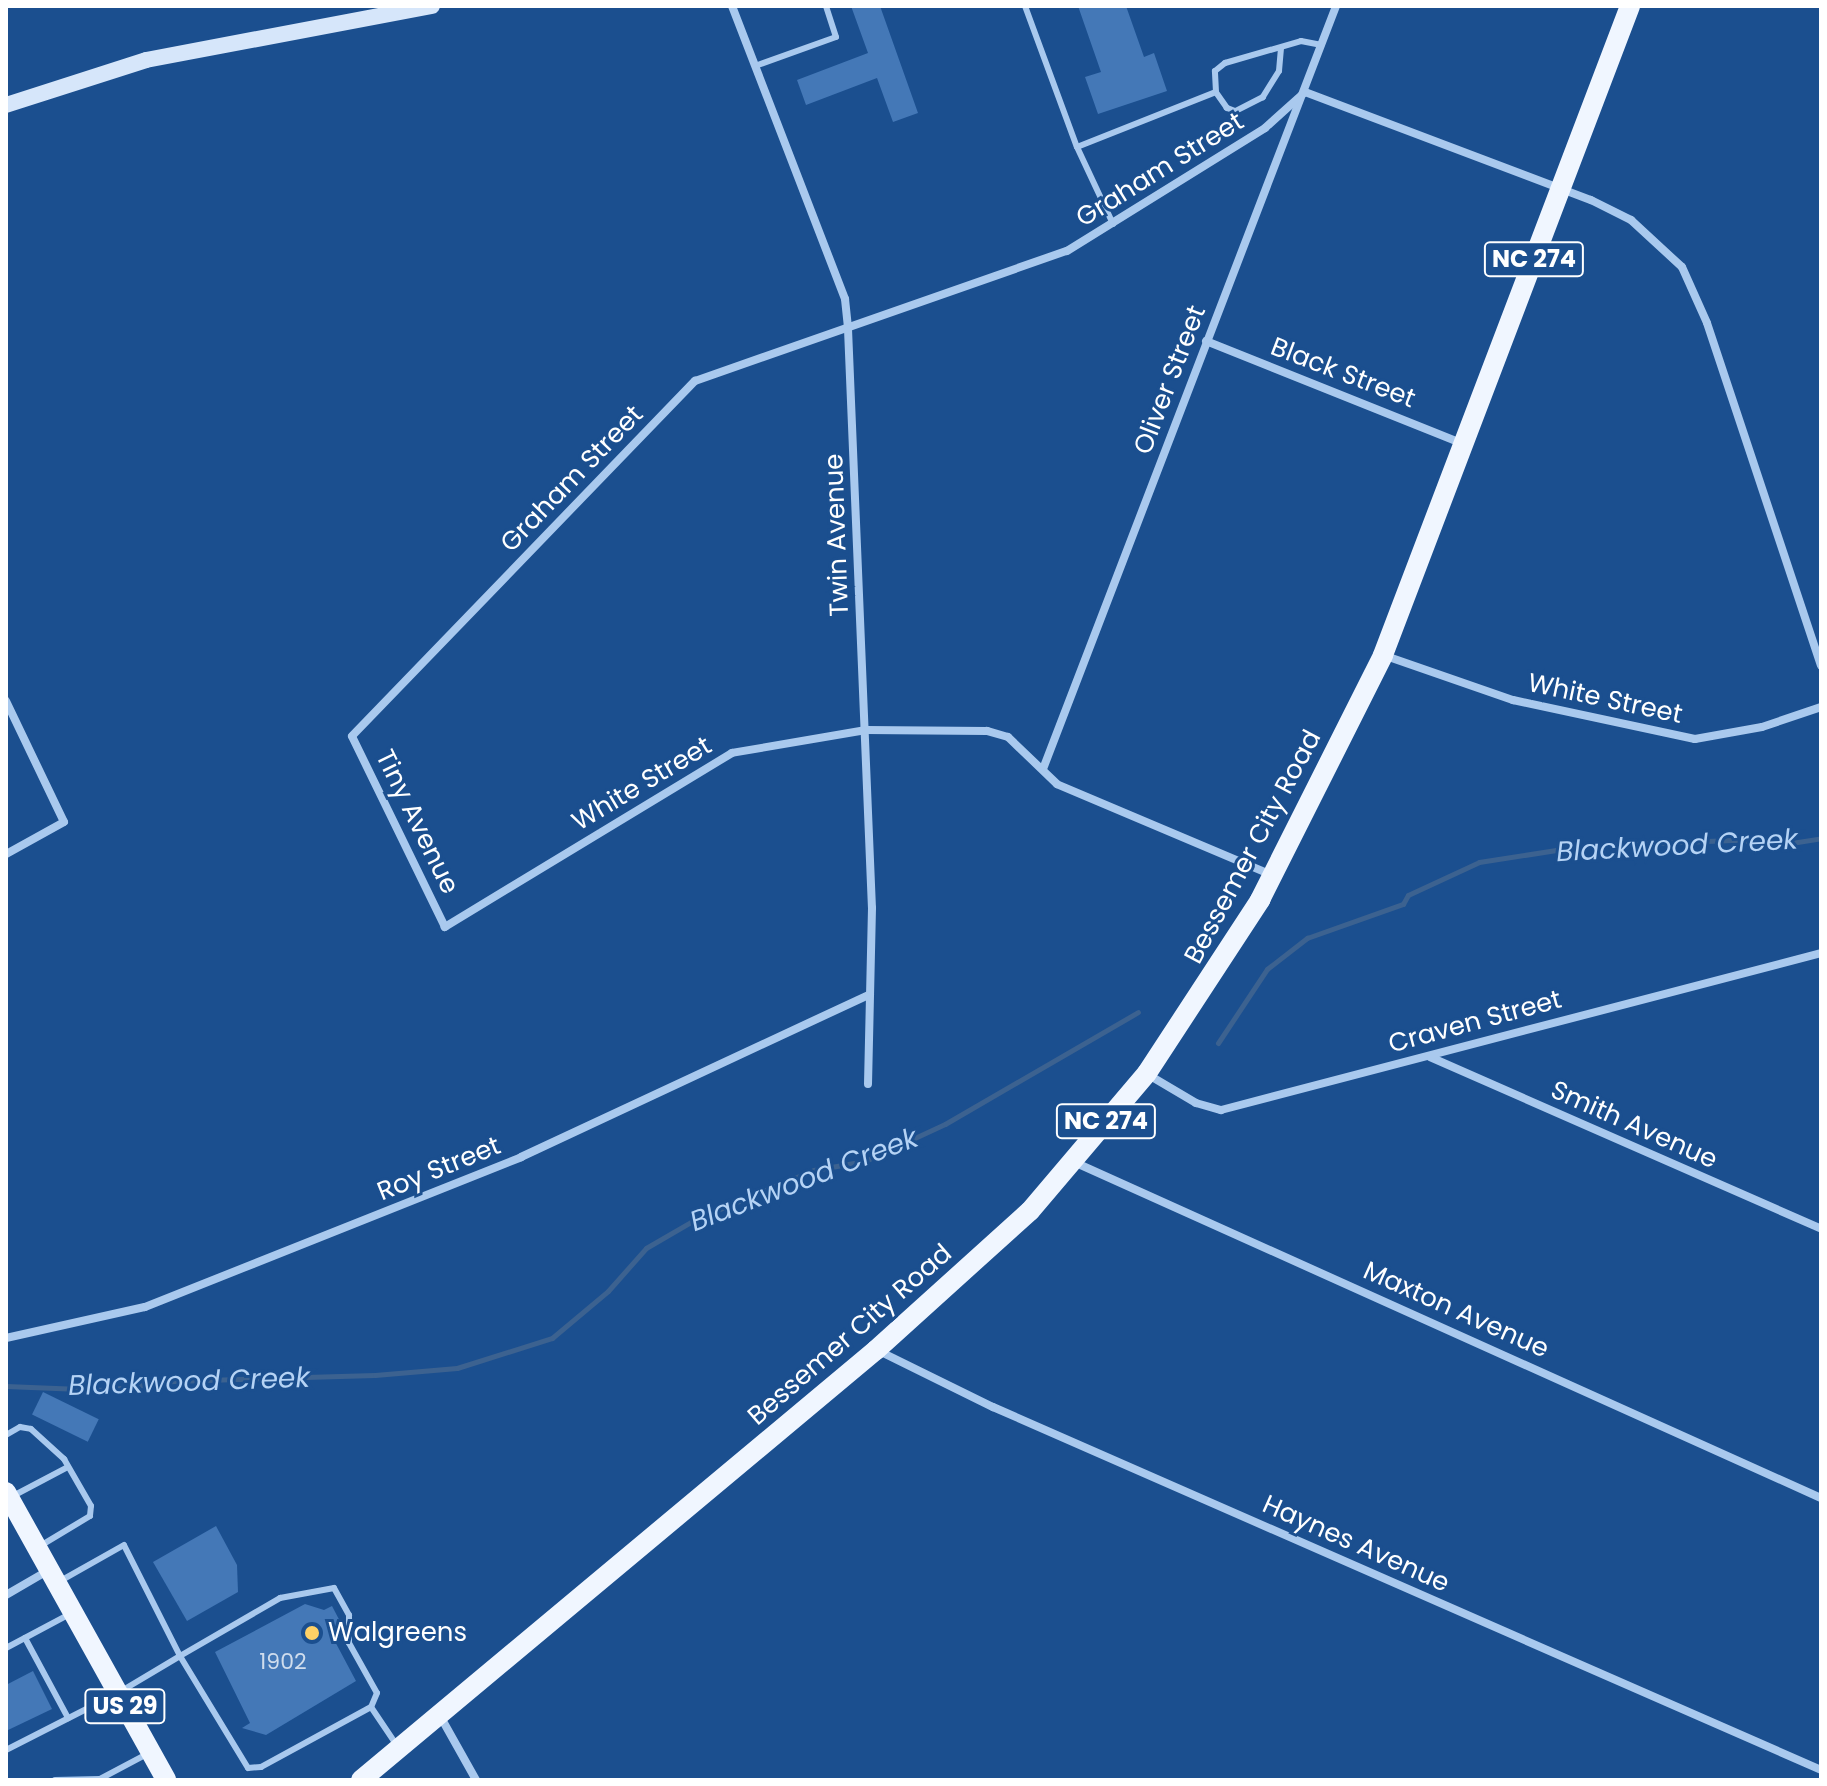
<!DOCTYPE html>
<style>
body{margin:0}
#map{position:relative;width:1827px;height:1786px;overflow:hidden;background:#1b4f8f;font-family:Poppins,sans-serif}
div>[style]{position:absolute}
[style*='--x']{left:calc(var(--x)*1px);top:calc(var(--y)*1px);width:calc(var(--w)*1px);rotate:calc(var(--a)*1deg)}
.stream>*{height:5px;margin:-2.5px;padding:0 2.5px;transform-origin:2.5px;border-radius:2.5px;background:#3c6290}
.building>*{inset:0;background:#4478b7;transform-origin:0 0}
.lane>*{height:6px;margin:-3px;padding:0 3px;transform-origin:3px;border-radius:3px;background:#a9c9ee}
.street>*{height:8px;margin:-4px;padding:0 4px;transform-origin:4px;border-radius:4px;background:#a9c9ee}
.secondary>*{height:16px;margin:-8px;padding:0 8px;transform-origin:8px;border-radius:8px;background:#d6e6fa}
.primary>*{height:20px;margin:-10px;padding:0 10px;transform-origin:10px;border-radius:10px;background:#f0f6ff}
.dots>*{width:22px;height:22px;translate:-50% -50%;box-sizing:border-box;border:4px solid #1b4f8f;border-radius:50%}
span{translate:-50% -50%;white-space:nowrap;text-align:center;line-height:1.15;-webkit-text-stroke:6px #1b4f8f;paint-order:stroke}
.number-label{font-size:22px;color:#d0dded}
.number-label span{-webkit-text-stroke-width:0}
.shield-label span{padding:2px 6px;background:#1b4f8f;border:2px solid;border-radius:6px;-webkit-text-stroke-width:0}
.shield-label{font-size:24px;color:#fff;font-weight:700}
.street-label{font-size:26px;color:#fff}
.poi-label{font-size:26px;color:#fff}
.left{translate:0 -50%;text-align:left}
.water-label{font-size:28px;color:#b5d3f5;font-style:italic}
.frame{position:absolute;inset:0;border:8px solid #fff;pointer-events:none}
</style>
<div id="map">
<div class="stream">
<i style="--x:1218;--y:1043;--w:89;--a:-56.5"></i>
<i style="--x:1267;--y:969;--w:51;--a:-37.8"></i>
<i style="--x:1307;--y:938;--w:102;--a:-19.5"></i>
<i style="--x:1403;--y:904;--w:10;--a:-61"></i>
<i style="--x:1408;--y:895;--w:78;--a:-24.9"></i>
<i style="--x:1479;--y:862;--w:104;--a:-8.8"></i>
<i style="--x:1582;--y:846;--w:150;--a:-2.3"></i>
<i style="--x:1732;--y:840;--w:53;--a:4.3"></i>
<i style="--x:1785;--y:844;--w:36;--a:-9"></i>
<i style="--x:6;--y:1386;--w:99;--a:2.3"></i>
<i style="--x:105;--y:1390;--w:69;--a:-7.5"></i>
<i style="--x:173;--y:1381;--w:202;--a:-1.7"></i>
<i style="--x:375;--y:1375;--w:82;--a:-4.9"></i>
<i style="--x:457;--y:1368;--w:100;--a:-17.5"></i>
<i style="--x:552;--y:1338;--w:73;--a:-40"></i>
<i style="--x:608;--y:1291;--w:57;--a:-48.5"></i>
<i style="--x:646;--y:1248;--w:58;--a:-30.1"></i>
<i style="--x:696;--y:1219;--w:128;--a:-22.6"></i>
<i style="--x:814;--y:1170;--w:52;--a:-10"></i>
<i style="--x:865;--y:1161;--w:88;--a:-24.8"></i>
<i style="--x:945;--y:1124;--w:223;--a:-30.1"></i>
</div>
<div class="building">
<i style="clip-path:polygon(851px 6px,880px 6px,918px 113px,893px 122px,877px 78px,806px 105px,797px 80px,868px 53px)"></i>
<i style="clip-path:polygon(1078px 6px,1126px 6px,1144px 57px,1154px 53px,1167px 91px,1098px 114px,1085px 77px,1101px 72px)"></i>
<i style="left:43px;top:1392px;width:62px;height:25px;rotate:26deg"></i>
<i style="clip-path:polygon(216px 1526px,237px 1565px,238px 1592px,187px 1621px,153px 1562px)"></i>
<i style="clip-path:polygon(305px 1604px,324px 1610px,332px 1606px,343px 1627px,331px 1634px,356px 1681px,266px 1735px,242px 1728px,250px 1723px,215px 1652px)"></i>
<i style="clip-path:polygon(33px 1671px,52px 1709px,6px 1731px,6px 1685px)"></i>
</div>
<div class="lane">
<i style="--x:1025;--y:6;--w:150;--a:69.8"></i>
<i style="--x:1077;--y:147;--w:85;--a:64.9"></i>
<i style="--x:1281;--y:48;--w:23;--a:95"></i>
<i style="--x:1279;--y:71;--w:31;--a:122"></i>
<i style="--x:1263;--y:97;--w:31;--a:153"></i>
<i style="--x:1235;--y:111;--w:9;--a:-159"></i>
<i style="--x:1227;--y:108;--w:19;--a:-125"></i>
<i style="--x:1216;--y:92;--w:21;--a:-93"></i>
<i style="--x:1215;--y:71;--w:13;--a:-39"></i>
<i style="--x:1225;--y:63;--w:79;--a:-16.1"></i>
<i style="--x:1301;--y:41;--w:21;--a:11"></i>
<i style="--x:755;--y:66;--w:86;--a:-19.7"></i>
<i style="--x:836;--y:37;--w:33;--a:-108"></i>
<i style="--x:1077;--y:147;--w:149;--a:-21.6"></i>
<i style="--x:6;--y:1435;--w:16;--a:-30"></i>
<i style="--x:20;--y:1427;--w:11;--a:10"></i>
<i style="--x:31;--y:1429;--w:45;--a:42.3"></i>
<i style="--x:64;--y:1459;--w:54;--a:60.1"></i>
<i style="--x:91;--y:1506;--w:10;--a:96"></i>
<i style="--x:90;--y:1516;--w:58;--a:149"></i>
<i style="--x:11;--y:1497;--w:64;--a:-27.8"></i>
<i style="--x:25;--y:1638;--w:91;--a:61.7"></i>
<i style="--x:6;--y:1648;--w:72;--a:-28"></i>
<i style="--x:371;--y:1707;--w:45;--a:56"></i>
<i style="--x:6;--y:1750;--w:126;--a:-27"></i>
<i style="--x:118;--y:1693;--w:72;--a:-30.8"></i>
<i style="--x:180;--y:1656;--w:116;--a:-30.1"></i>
<i style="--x:280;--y:1598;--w:55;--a:-10.5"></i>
<i style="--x:334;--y:1588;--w:31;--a:61"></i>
<i style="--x:349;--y:1615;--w:28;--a:90"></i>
<i style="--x:349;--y:1643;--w:57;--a:60.8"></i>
<i style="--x:377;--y:1693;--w:15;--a:113"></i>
<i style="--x:371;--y:1707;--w:125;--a:151.4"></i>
<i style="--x:261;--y:1767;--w:13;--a:176"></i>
<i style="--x:248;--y:1768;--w:131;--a:-121.3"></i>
<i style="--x:180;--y:1656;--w:124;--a:-116.8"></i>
<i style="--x:124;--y:1545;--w:73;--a:150.6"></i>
<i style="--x:55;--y:1780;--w:45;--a:-1.3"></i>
<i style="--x:100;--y:1779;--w:53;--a:-28"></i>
</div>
<div class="street">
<i style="--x:732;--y:6;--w:314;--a:68.9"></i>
<i style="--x:845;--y:299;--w:30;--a:84"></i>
<i style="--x:848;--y:329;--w:579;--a:87.63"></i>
<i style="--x:872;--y:908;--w:176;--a:91.3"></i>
<i style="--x:1206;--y:341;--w:278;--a:21.8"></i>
<i style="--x:1383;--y:655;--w:138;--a:19.1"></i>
<i style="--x:1513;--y:700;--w:186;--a:12.1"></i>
<i style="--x:1695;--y:739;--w:68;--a:-10.2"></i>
<i style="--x:1762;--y:727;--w:62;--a:-18.7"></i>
<i style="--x:6;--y:701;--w:134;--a:64.4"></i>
<i style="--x:64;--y:822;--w:66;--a:151.1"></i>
<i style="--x:1043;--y:769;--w:817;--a:-68.99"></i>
<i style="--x:1272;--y:875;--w:233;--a:-157.1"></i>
<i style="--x:1057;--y:784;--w:68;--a:-136.2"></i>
<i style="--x:1008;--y:737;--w:22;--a:-164"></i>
<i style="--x:987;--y:731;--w:121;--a:-179.5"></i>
<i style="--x:866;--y:730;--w:136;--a:170.3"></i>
<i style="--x:732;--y:753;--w:336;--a:148.8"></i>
<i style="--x:445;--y:927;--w:212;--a:-116"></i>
<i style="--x:352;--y:736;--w:494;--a:-46"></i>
<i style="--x:695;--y:381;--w:394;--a:-19.3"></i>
<i style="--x:1067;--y:251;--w:233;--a:-31.8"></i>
<i style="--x:1265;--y:128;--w:54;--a:-42"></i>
<i style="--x:1305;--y:92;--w:306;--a:20.7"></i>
<i style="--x:1591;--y:200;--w:45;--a:26.6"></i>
<i style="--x:1631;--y:220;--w:69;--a:42.7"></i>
<i style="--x:1682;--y:267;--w:61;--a:65.9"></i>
<i style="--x:1707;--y:323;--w:361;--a:71.6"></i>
<i style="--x:1430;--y:1057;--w:427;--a:23.7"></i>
<i style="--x:1147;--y:1074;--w:57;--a:30.6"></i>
<i style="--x:1196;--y:1103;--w:26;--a:16"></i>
<i style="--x:1221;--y:1110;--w:620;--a:-14.66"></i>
<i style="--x:1074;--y:1162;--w:819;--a:24.22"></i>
<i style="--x:6;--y:1338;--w:142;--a:-12.6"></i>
<i style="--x:145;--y:1307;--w:405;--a:-21.7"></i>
<i style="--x:521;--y:1157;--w:385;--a:-25"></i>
<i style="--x:879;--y:1351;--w:127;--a:26.2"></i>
<i style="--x:993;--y:1407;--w:904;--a:23.67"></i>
<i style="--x:6;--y:1595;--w:50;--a:-30.2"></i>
<i style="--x:439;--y:1714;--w:76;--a:60.7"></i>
</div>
<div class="secondary">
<i style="--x:6;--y:105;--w:147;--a:-17.8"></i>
<i style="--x:146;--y:60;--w:291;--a:-10.7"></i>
</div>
<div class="primary">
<i style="--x:6;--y:1492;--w:329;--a:60.9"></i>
<i style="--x:361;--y:1780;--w:671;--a:-39.86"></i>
<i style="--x:876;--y:1350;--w:207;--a:-42.1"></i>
<i style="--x:1030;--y:1211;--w:181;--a:-49.7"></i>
<i style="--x:1147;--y:1073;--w:207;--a:-56.8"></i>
<i style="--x:1260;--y:900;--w:274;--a:-63.3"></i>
<i style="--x:1383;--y:655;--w:694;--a:-69.16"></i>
</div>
<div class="dots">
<i style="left:312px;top:1633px;background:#ffd166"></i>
</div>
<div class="number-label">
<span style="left:283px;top:1662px">1902</span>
</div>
<div class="shield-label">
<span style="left:1534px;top:259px">NC 274</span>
<span style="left:1106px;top:1121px">NC 274</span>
<span style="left:125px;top:1706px">US 29</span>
</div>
<div class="street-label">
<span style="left:1160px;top:170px;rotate:-32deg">Graham Street</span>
<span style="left:1343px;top:373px;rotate:21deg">Black Street</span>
<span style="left:1170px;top:380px;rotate:-69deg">Oliver Street</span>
<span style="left:572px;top:479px;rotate:-46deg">Graham Street</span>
<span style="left:837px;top:535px;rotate:-92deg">Twin Avenue</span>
<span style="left:1605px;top:699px;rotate:12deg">White Street</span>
<span style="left:642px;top:784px;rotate:-31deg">White Street</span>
<span style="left:417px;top:822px;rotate:64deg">Tiny Avenue</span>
<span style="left:1253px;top:847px;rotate:-62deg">Bessemer City Road</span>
<span style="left:1475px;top:1022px;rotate:-15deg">Craven Street</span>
<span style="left:1634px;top:1125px;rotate:24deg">Smith Avenue</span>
<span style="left:439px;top:1169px;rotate:-22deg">Roy Street</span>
<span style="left:1456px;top:1310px;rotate:24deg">Maxton Avenue</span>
<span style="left:850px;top:1335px;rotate:-41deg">Bessemer City Road</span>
<span style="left:1356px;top:1544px;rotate:24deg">Haynes Avenue</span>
</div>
<div class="poi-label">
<span class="left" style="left:328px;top:1633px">Walgreens</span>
</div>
<div class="water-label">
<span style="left:1677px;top:846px;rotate:-3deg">Blackwood Creek</span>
<span style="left:804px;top:1180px;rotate:-21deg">Blackwood Creek</span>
<span style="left:189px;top:1382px;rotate:-2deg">Blackwood Creek</span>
</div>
<div class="frame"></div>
</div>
